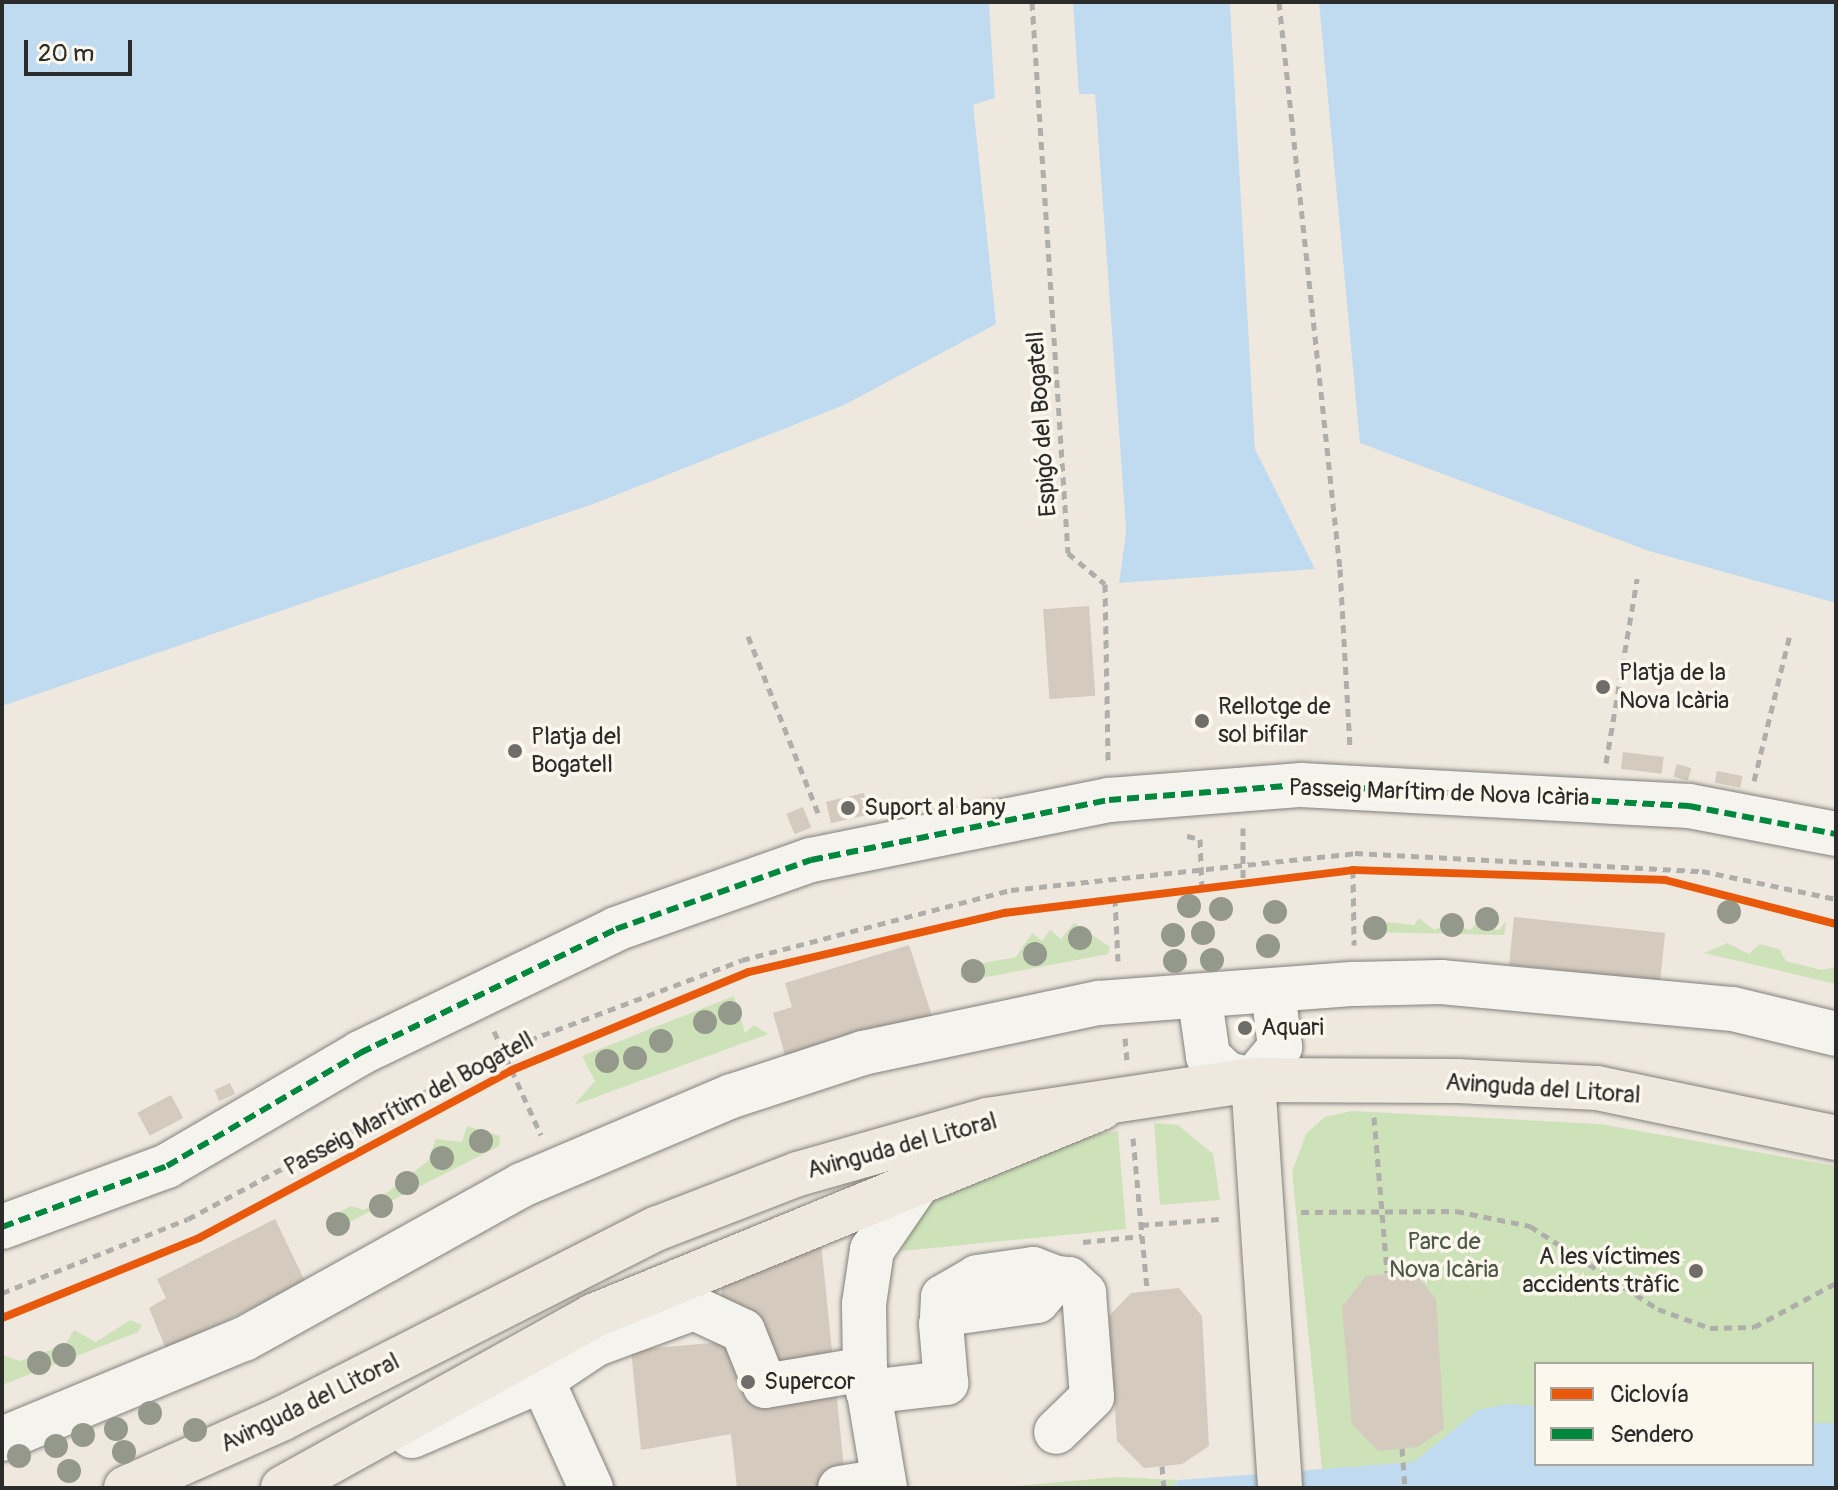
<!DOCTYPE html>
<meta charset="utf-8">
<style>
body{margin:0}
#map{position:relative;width:1838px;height:1490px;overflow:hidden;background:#eee8de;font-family:Pangolin,sans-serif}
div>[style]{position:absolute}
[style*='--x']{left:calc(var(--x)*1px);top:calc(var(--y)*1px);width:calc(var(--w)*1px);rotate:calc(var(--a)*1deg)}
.green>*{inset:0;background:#cde2b9}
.water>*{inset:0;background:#c0dbf0}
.pier>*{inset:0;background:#eee8de;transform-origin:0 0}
.building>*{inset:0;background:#d4cabe;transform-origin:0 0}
.path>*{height:5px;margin-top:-2.5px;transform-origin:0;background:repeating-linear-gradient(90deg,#b0aeab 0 8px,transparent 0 14px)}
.roads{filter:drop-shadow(0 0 2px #83807c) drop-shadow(0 0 2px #83807c)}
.minor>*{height:44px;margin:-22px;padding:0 22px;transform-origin:22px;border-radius:22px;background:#f5f3ee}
.major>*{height:44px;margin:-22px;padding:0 22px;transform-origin:22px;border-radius:22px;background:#eee8df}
.highway>*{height:44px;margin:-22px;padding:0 22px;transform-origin:22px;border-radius:22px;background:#eee8df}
.quiet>*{height:6px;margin-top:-3px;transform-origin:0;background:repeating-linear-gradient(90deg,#00873e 0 12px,transparent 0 18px)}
.cycleway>*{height:8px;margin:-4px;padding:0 4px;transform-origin:4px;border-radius:4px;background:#e8590c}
.trees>*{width:24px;height:24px;margin:-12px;border-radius:50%;background:#95998b}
.dots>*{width:22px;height:22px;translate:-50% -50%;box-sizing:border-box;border:4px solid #fbf7ec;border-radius:50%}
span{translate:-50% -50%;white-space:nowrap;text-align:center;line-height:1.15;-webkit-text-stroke:7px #fbf7ec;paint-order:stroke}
.street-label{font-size:24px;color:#2b2b2b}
.poi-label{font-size:24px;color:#2b2b2b}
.left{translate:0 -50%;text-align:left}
.right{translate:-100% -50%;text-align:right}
.park-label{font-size:24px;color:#4d5847}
.frame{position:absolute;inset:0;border:4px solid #2b2b2b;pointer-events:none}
.legend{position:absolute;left:1534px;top:1362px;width:280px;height:104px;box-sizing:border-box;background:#fbf7ec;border:2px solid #a8a59f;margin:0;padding:10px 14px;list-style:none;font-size:24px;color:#2b2b2b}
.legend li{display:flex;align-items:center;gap:16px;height:40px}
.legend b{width:40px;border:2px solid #a8a59f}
.scale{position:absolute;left:24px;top:40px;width:108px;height:36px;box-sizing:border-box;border:4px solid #2b2b2b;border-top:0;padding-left:10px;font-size:24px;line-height:28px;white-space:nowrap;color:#2b2b2b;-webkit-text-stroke:6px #fbf7ec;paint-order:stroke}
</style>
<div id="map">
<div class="green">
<i style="clip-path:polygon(1419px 918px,1434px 930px,1450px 923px,1470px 930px,1477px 923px,1499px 930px,1506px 921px,1504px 935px,1363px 932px,1375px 922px,1381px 928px,1388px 922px,1414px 925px)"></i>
<i style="clip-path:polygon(1074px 923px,1110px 947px,1108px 954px,966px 981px,959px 976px,967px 966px,1016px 957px,1032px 933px,1042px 941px,1050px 930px,1061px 939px)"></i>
<i style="clip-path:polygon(1727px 943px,1749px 954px,1760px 944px,1779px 949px,1786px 961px,1821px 970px,1836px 967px,1836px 984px,1704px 953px)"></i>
<i style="clip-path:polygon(734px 996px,745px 1033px,754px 1025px,768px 1034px,574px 1105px,595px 1081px,582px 1056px)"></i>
<i style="clip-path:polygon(evenodd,1352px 1111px,1600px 1124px,1836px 1166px,1836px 1488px,1324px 1488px,1292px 1172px,1306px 1134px,1325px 1117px,1352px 1111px,1536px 1364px,1812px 1364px,1812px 1464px,1536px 1464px,1536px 1364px)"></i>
<i style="clip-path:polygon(1154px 1123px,1178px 1125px,1213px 1154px,1220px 1200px,1160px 1205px)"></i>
<i style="clip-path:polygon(467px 1126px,500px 1136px,499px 1146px,328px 1233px,334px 1215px,351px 1206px,364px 1210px,428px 1161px,436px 1139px,462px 1142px)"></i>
<i style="clip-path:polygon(1118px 1131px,1126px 1229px,902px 1251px,915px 1207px,1071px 1139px)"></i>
<i style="clip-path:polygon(130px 1320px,142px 1325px,138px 1332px,2px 1385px,2px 1355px,20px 1361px,65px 1345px,74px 1330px,96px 1342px)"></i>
<i style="clip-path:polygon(1116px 1477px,1179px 1480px,1171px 1488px,993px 1488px)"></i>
</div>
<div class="water">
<i style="clip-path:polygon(2px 2px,989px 2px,995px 98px,974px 106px,996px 324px,844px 405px,596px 503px,2px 706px)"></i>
<i style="clip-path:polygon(1073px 2px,1230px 2px,1255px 449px,1315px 569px,1119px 583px,1126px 531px,1095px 95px,1079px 95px)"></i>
<i style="clip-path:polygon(1319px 2px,1836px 2px,1836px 603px,1649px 551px,1360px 443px)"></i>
<i style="clip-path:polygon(1508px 1404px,1536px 1406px,1536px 1464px,1812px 1464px,1812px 1423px,1836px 1423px,1836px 1488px,1171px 1488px,1179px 1480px,1414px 1462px,1478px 1410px)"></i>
</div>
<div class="pier">
<i style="clip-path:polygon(989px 2px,999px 99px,978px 108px,997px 328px,973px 105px,995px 98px)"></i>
<i style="clip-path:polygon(1069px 2px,1079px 94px,1095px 94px,1126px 531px,1119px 583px,1122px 531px,1091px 98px,1076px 96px)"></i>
<i style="clip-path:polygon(1230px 2px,1239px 61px,1259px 448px,1319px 569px,1255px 449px)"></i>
<i style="left:1315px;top:2px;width:4px;height:444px"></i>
</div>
<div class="building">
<i style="left:1089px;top:606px;width:90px;height:46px;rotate:86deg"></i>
<i style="left:1623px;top:752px;width:41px;height:17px;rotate:7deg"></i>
<i style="left:1677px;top:764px;width:15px;height:13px;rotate:16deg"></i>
<i style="left:1717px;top:771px;width:26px;height:12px;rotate:11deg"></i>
<i style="left:864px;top:793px;width:22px;height:39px;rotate:77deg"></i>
<i style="left:803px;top:807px;width:22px;height:18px;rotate:68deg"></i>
<i style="left:1514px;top:917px;width:152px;height:48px;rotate:6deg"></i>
<i style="clip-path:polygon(909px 945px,933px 1019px,786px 1059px,773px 1013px,792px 1007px,785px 983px)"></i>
<i style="left:230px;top:1083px;width:12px;height:17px;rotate:66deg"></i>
<i style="left:171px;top:1095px;width:26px;height:38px;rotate:62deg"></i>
<i style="clip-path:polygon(275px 1219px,306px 1283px,166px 1349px,149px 1308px,166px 1298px,157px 1279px)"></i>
<i style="clip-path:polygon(820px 1233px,846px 1488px,737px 1488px,731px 1434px,641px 1450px,631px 1350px,722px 1342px,721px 1277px)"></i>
<i style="clip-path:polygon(1413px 1271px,1436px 1299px,1444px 1429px,1417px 1447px,1378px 1451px,1352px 1424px,1342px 1307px,1366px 1276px)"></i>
<i style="clip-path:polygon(1179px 1288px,1202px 1316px,1209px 1446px,1182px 1464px,1144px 1468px,1117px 1441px,1109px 1316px,1131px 1293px)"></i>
</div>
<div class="path">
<i style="--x:1032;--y:2;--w:552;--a:86.26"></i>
<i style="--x:1068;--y:553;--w:48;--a:40"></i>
<i style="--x:1105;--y:584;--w:179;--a:89"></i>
<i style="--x:1279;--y:2;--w:570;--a:83.86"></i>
<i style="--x:1340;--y:569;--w:181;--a:86.8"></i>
<i style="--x:748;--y:636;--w:196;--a:68.4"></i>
<i style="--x:1606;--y:763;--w:187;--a:-80.4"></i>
<i style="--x:1754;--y:781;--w:151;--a:-76.2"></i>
<i style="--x:1243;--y:828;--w:58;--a:90"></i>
<i style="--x:1187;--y:836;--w:13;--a:13"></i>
<i style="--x:1200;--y:839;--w:51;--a:87.8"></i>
<i style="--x:1353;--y:870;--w:75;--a:89.2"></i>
<i style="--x:1115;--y:898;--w:63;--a:87.3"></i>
<i style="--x:494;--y:1031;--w:114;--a:65.7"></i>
<i style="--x:1125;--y:1038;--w:22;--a:85"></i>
<i style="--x:1374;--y:1117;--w:156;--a:85.2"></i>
<i style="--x:1133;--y:1138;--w:152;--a:84.7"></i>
<i style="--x:1301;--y:1212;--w:155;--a:-0.4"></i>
<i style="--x:1456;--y:1211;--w:76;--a:11.5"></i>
<i style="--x:1530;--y:1226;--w:153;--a:33"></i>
<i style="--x:1658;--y:1309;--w:55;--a:20.1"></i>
<i style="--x:1710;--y:1328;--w:44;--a:-1.3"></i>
<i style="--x:1754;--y:1327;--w:93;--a:-28.2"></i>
<i style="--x:1141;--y:1225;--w:78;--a:-4.4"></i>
<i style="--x:1083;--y:1242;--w:59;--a:-5.8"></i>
<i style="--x:2;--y:1293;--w:200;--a:-21.7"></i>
<i style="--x:188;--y:1219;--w:357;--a:-28.2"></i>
<i style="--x:503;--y:1050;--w:255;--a:-20.6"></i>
<i style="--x:742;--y:960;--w:278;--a:-14.6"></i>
<i style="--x:1011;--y:890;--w:346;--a:-6.1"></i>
<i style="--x:1355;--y:853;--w:347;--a:3"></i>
<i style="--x:1702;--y:871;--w:137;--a:11.8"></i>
<i style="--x:2;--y:1318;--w:213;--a:-22.1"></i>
<i style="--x:199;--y:1238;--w:355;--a:-28.2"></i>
<i style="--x:512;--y:1070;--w:256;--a:-22.5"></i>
<i style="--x:749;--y:972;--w:262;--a:-13"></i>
<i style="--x:1004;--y:913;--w:352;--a:-7"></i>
<i style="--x:1353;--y:870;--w:312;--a:1.8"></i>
<i style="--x:1665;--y:880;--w:177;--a:14.4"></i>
<i style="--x:1402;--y:1448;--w:40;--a:85.7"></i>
<i style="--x:1162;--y:1466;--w:22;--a:85"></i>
</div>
<div class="roads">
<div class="minor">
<i style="--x:1200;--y:1000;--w:57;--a:81.9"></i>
<i style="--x:1208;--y:1056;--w:26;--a:43"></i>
<i style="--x:1227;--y:1074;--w:27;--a:13"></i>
<i style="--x:1253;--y:1080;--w:43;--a:-50.7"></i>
<i style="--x:1280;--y:1047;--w:56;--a:-97.1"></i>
<i style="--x:2;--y:1227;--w:176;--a:-20.3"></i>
<i style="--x:167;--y:1166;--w:224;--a:-30.3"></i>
<i style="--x:360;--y:1053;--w:284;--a:-25.8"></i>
<i style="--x:616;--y:929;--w:207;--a:-19.5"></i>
<i style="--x:811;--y:860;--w:304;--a:-11.4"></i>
<i style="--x:1109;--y:800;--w:193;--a:-4.5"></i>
<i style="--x:1301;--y:785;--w:389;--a:3.1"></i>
<i style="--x:1689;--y:806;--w:150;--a:10.8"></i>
<i style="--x:942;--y:1317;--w:20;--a:-87"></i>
<i style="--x:943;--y:1297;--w:39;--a:-30"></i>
<i style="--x:977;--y:1277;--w:57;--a:-8.1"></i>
<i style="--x:1033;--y:1269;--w:26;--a:21"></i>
<i style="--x:542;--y:1380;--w:119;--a:65.6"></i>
<i style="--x:868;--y:1392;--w:79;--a:-6.6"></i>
<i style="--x:946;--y:1383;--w:59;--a:-94.8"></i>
<i style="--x:941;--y:1324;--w:16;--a:-45"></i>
<i style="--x:952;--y:1313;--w:86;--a:-8"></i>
<i style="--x:1037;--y:1301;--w:30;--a:-49"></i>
<i style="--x:1057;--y:1278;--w:12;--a:5"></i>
<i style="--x:1069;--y:1279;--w:21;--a:43"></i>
<i style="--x:1084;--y:1293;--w:104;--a:85.6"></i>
<i style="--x:1092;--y:1397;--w:50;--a:135.8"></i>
<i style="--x:412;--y:1436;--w:142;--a:-23.3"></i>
<i style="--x:542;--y:1380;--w:65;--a:-33.7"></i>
<i style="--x:596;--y:1344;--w:104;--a:-20.2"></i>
<i style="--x:694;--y:1308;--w:54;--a:25.1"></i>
<i style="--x:743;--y:1331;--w:59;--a:68.2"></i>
<i style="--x:765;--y:1386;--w:101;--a:-9.6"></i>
<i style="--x:2;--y:1439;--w:262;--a:-22.5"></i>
<i style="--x:244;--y:1339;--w:318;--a:-29"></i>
<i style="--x:522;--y:1185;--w:228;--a:-23"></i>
<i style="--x:732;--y:1096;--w:138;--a:-18.2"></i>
<i style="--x:863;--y:1053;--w:241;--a:-12"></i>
<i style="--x:1099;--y:1003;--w:256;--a:-4.3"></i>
<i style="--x:1354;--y:984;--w:87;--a:-1.3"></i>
<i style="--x:1441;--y:982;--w:293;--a:5.3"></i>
<i style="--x:1733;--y:1009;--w:106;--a:13.6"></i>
<i style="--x:840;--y:1488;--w:44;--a:-9.2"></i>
<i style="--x:885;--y:1488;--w:121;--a:-99.5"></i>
<i style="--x:865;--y:1369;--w:65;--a:-90.9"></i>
<i style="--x:864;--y:1304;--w:55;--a:-81.6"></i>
<i style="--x:872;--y:1250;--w:81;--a:-55.5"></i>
</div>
<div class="major">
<i style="--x:1253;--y:1080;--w:409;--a:86.2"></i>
<i style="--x:126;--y:1488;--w:172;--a:-24"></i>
<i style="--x:283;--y:1418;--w:420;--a:-26.9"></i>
<i style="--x:658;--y:1228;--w:150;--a:-21.1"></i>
<i style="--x:798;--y:1174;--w:197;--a:-15.9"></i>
<i style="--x:987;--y:1120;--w:269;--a:-8.6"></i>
<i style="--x:1253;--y:1080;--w:204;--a:0.3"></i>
<i style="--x:1457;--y:1081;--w:140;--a:2.9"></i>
<i style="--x:1597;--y:1088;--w:244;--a:11.8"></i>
</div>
<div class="highway">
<i style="--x:283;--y:1488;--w:355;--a:-29"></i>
<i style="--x:593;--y:1316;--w:549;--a:-22.27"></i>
</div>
</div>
<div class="quiet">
<i style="--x:2;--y:1227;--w:176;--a:-20.3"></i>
<i style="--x:167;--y:1166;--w:224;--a:-30.3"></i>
<i style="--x:360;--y:1053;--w:284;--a:-25.8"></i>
<i style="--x:616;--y:929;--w:207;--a:-19.5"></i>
<i style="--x:811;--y:860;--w:304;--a:-11.4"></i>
<i style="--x:1109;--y:800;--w:193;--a:-4.5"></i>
<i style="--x:1301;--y:785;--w:389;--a:3.1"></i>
<i style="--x:1689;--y:806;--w:150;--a:10.8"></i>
</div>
<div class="cycleway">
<i style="--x:2;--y:1318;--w:213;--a:-22.1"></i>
<i style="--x:199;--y:1238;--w:355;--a:-28.2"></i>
<i style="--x:512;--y:1070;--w:256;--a:-22.5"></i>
<i style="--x:749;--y:972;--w:262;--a:-13"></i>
<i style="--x:1004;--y:913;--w:352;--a:-7"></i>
<i style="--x:1353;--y:870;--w:312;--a:1.8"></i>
<i style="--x:1665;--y:880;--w:177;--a:14.4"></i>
</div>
<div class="trees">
<i style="left:1189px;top:906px"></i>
<i style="left:1221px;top:909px"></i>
<i style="left:1275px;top:912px"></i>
<i style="left:1729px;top:912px"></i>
<i style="left:1487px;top:919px"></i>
<i style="left:1452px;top:925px"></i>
<i style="left:1375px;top:928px"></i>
<i style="left:1203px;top:933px"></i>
<i style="left:1173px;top:935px"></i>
<i style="left:1080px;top:938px"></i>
<i style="left:1268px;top:946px"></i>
<i style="left:1035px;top:954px"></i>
<i style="left:1212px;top:960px"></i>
<i style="left:1175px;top:961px"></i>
<i style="left:973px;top:971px"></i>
<i style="left:730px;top:1013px"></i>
<i style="left:705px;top:1022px"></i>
<i style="left:661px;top:1041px"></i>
<i style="left:635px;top:1058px"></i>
<i style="left:607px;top:1061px"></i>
<i style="left:481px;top:1141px"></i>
<i style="left:442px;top:1158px"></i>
<i style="left:407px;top:1183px"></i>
<i style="left:381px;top:1206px"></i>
<i style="left:338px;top:1224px"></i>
<i style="left:64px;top:1355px"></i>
<i style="left:39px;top:1363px"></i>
<i style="left:150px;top:1413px"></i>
<i style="left:116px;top:1429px"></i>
<i style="left:195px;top:1430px"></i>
<i style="left:83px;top:1435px"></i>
<i style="left:56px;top:1446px"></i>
<i style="left:124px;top:1452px"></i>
<i style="left:19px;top:1456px"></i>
<i style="left:69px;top:1471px"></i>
</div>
<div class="dots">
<i style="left:1603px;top:687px;background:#6f6d6a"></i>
<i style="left:1202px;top:721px;background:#6f6d6a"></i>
<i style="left:515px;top:751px;background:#6f6d6a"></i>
<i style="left:848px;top:808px;background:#6f6d6a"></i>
<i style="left:1245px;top:1028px;background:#6f6d6a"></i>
<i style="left:1696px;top:1271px;background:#6f6d6a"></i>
<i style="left:748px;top:1382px;background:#6f6d6a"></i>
</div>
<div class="street-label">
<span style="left:1042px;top:424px;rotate:-94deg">Espigó del Bogatell</span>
<span style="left:1439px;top:793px;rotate:2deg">Passeig Marítim de Nova Icària</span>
<span style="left:1543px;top:1089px;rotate:4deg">Avinguda del Litoral</span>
<span style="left:409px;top:1104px;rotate:-28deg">Passeig Marítim del Bogatell</span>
<span style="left:902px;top:1146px;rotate:-15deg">Avinguda del Litoral</span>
<span style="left:310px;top:1403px;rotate:-26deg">Avinguda del Litoral</span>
</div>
<div class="poi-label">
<span class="left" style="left:1619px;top:687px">Platja de la<br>Nova Icària</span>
<span class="left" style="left:1218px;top:721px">Rellotge de<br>sol bifilar</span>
<span class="left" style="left:531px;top:751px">Platja del<br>Bogatell</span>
<span class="left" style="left:864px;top:808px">Suport al bany</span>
<span class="left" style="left:1261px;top:1028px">Aquari</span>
<span class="right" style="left:1680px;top:1271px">A les víctimes<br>accidents tràfic</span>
<span class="left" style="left:764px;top:1382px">Supercor</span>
</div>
<div class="park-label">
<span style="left:1444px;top:1256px">Parc de<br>Nova Icària</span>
</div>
<div class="frame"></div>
<ul class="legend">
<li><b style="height:10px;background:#e8590c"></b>Ciclovía</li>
<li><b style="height:10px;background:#00873e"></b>Sendero</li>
</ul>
<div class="scale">20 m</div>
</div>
